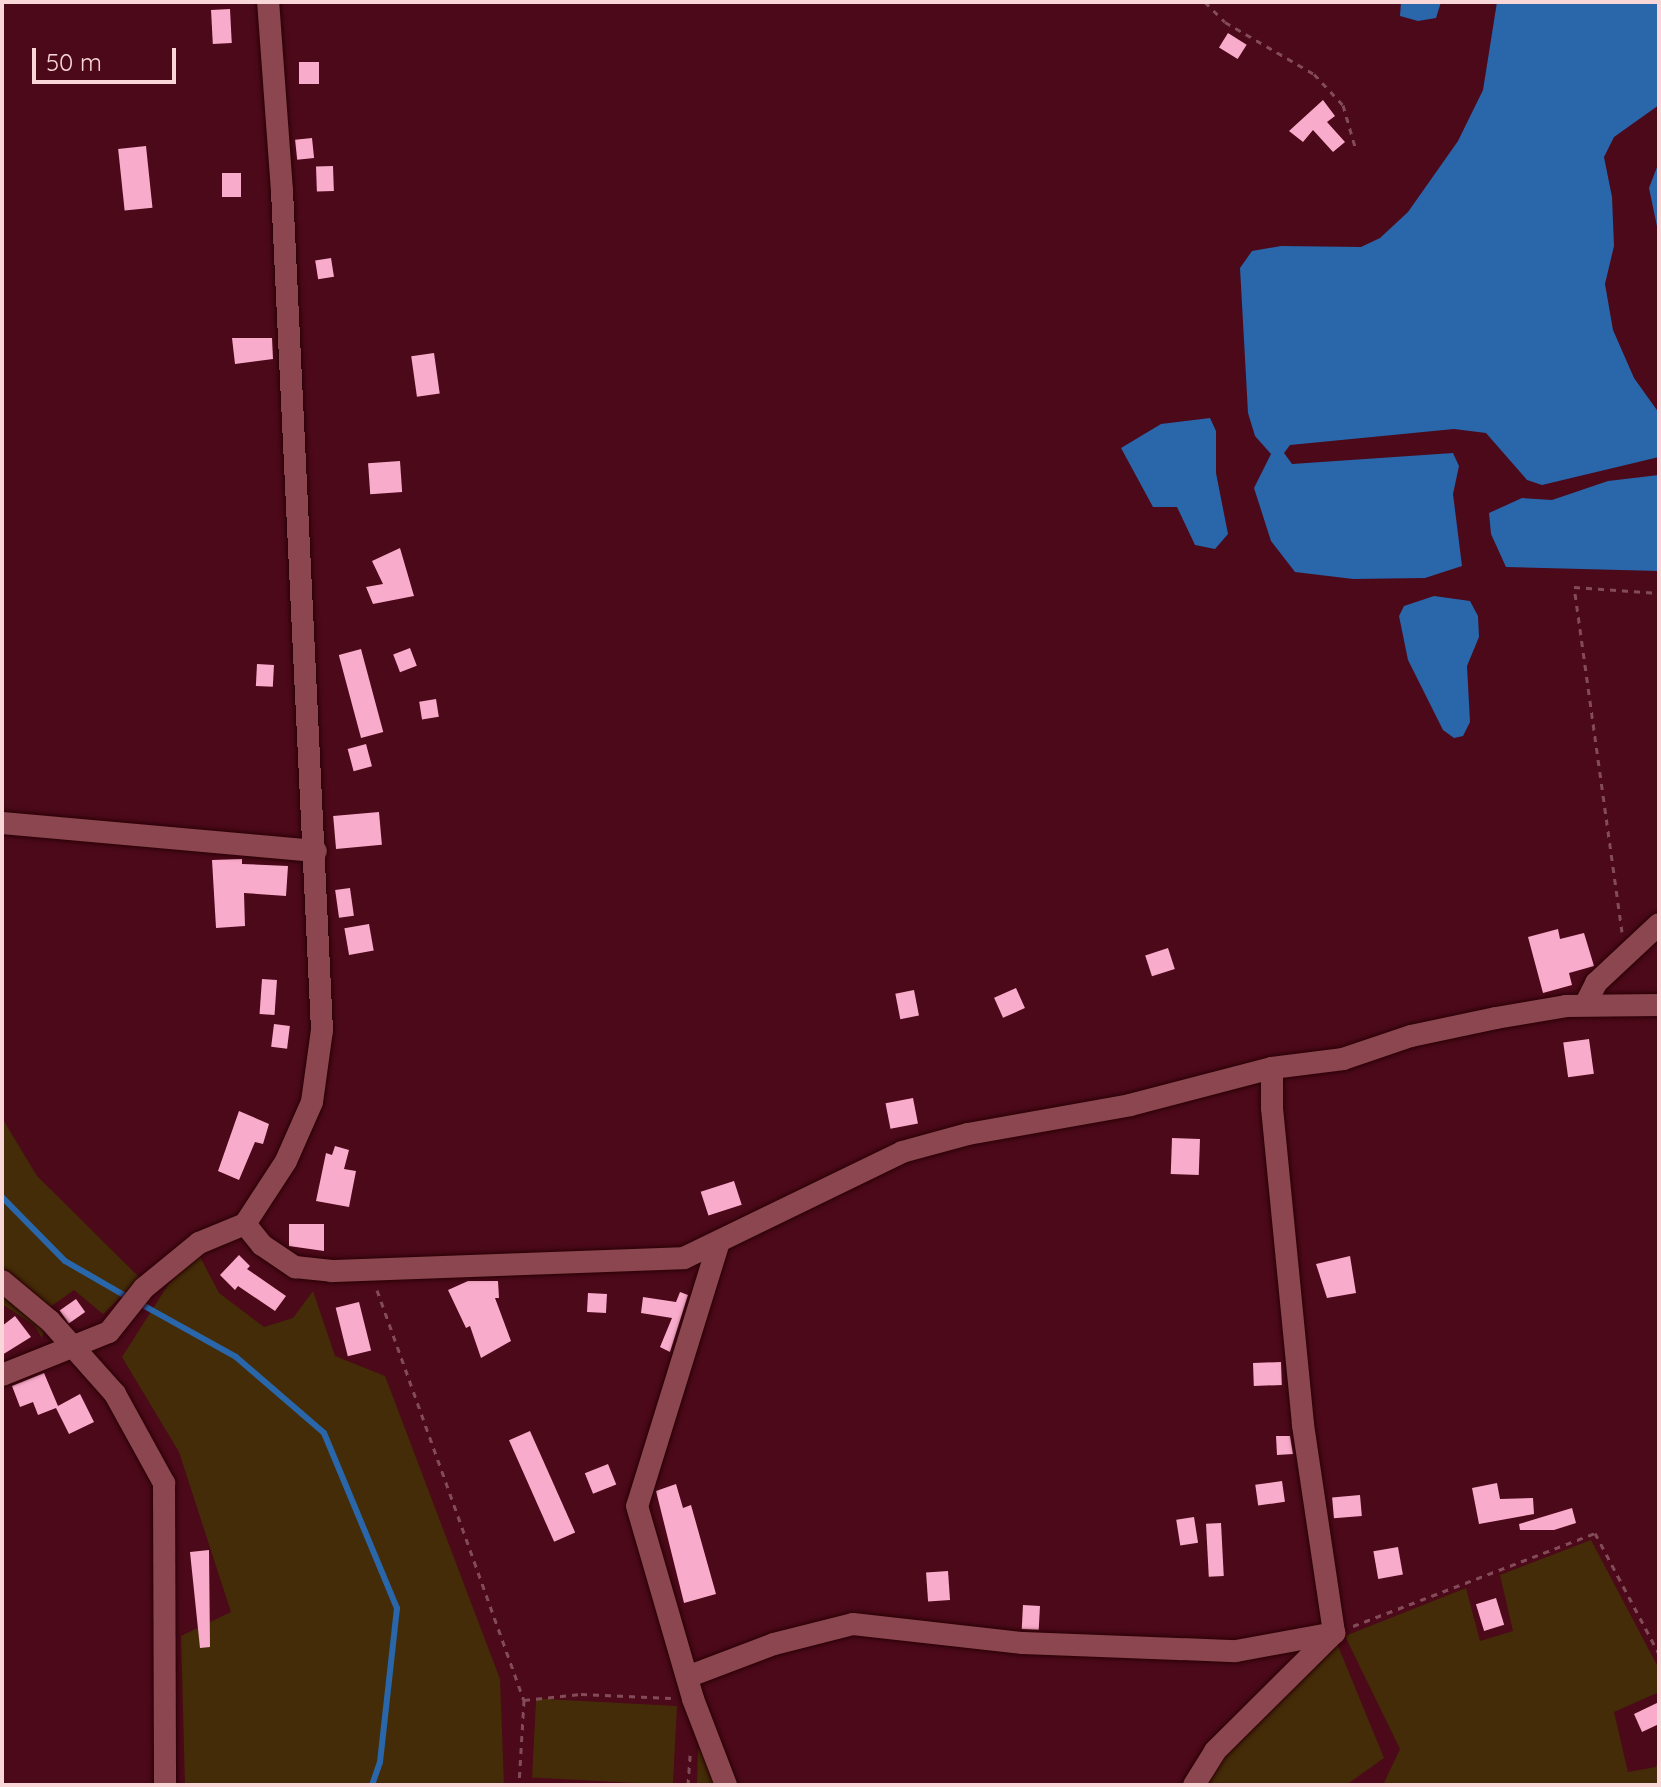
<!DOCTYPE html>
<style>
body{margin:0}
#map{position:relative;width:1661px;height:1787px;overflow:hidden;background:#4b0919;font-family:Quicksand,sans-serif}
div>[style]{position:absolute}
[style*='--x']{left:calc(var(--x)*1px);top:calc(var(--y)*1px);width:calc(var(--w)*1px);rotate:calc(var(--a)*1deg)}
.green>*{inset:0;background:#442c08;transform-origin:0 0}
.water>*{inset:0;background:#2966aa}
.stream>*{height:6px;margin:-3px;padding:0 3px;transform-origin:3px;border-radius:3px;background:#2966aa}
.building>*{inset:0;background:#f9abcb;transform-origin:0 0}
.path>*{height:3px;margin-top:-1.5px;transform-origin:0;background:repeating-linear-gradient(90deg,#834b57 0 6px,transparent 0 12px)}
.roads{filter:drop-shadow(0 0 2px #290006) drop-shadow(0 0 2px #290006)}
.minor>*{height:22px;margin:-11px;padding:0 11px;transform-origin:11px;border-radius:11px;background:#8c464f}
span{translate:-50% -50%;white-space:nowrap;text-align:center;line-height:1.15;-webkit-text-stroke:8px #4b0919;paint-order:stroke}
.frame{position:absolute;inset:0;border:4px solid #f9d7d9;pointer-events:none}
.scale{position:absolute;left:32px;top:48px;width:144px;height:36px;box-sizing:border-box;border:4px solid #f9d7d9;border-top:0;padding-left:10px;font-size:24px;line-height:28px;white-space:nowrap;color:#f9d7d9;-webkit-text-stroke:6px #4b0919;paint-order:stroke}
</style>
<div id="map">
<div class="green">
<i style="clip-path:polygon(2px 1118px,37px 1176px,140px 1278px,103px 1314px,74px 1290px,50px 1307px,42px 1338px,34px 1325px,2px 1304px)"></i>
<i style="clip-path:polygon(198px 1253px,219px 1293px,264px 1327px,293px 1318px,313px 1291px,335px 1356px,385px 1376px,500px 1679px,504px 1785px,185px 1785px,181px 1636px,231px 1612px,179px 1452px,122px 1357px,168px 1285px)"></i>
<i style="clip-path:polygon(1591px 1540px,1659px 1669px,1659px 1692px,1614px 1712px,1628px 1772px,1656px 1767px,1659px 1756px,1659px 1785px,1383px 1785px,1400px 1749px,1345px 1636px,1466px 1588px,1480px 1641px,1513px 1631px,1500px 1575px)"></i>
<i style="clip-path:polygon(1336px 1641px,1384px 1758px,1346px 1785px,1203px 1785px,1219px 1753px)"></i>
<i style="left:677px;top:1706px;width:79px;height:141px;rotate:93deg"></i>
<i style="clip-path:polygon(698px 1748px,709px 1765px,716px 1785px,697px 1785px)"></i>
</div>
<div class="water">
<i style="clip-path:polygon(1401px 2px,1441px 2px,1436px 18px,1418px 21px,1400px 16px)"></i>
<i style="clip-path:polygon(1497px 2px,1659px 2px,1659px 105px,1614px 137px,1604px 157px,1612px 197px,1614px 246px,1605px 284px,1613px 330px,1634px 378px,1659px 413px,1659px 457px,1542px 485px,1527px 480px,1486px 433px,1454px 429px,1290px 445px,1284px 453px,1292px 464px,1453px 453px,1459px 466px,1453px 494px,1462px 566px,1425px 578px,1353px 579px,1295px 572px,1271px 541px,1254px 488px,1271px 454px,1255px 436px,1248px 413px,1240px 268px,1252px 251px,1281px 246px,1361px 247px,1380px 238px,1408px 212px,1458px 141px,1483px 90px)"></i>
<i style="clip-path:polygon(1659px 162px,1659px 236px,1649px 188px)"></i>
<i style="clip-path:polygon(1210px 418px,1216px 431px,1216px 473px,1228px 534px,1215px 549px,1195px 545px,1177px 507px,1153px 507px,1121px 448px,1161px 424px)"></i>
<i style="clip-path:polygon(1659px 475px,1659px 571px,1506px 567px,1491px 534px,1489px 513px,1522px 498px,1552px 500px,1608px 481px)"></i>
<i style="clip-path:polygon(1434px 596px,1470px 601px,1478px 616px,1479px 637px,1467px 666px,1470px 722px,1463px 736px,1454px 738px,1443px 730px,1408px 660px,1399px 616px,1404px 606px)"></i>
</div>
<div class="stream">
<i style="--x:2;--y:1197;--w:90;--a:45.5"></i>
<i style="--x:65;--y:1261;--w:74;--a:30"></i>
<i style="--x:139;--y:1303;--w:111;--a:29.1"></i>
<i style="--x:236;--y:1357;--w:116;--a:40.8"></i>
<i style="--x:324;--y:1433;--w:190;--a:67.4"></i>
<i style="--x:397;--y:1608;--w:155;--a:96.3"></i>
<i style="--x:380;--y:1762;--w:24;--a:109"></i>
</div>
<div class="building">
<i style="left:230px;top:9px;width:34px;height:19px;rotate:87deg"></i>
<i style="left:1228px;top:33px;width:22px;height:17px;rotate:32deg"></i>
<i style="left:299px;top:62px;width:20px;height:22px"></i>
<i style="clip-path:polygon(1323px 100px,1335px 116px,1327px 122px,1345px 142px,1333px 152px,1313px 130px,1303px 142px,1289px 131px)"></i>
<i style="left:312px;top:138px;width:20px;height:17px;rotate:84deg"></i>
<i style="left:146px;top:146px;width:62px;height:28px;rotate:84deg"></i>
<i style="left:333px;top:166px;width:25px;height:17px;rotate:88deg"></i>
<i style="left:222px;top:173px;width:19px;height:24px"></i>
<i style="left:331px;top:258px;width:19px;height:16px;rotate:81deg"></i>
<i style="clip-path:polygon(232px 338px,272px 338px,273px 359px,235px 364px)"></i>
<i style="left:434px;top:353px;width:41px;height:23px;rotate:82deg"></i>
<i style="left:400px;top:461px;width:31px;height:32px;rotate:86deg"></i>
<i style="clip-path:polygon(400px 548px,414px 596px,373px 604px,366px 587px,383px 584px,372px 561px)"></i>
<i style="left:410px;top:648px;width:19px;height:18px;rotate:69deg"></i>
<i style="left:361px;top:649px;width:86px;height:23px;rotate:75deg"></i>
<i style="left:257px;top:664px;width:17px;height:22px;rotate:3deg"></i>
<i style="left:436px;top:699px;width:18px;height:17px;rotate:81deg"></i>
<i style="left:366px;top:744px;width:23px;height:19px;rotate:75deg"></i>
<i style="left:379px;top:812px;width:33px;height:46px;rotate:85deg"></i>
<i style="clip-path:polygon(242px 859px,242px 864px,288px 866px,286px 896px,244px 893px,245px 926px,216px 928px,212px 860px)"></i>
<i style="left:350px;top:888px;width:28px;height:15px;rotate:82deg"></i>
<i style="left:369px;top:924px;width:27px;height:25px;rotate:80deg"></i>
<i style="clip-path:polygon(1558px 929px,1560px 939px,1584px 933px,1594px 966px,1569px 973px,1572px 985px,1543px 993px,1528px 937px)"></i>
<i style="left:1168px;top:948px;width:22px;height:24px;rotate:72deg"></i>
<i style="left:262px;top:979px;width:15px;height:35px;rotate:4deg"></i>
<i style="left:1016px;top:988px;width:22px;height:24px;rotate:66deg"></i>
<i style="left:914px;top:990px;width:26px;height:19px;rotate:79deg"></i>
<i style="left:274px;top:1024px;width:16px;height:23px;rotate:7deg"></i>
<i style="left:1589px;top:1039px;width:35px;height:26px;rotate:82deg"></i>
<i style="left:913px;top:1098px;width:26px;height:28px;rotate:79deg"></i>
<i style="clip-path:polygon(239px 1111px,269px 1124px,263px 1144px,255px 1142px,239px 1180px,218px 1171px)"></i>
<i style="left:1172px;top:1138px;width:28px;height:36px;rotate:2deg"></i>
<i style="clip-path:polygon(335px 1146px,349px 1150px,344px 1169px,356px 1171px,349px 1207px,316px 1201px,326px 1153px,332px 1155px)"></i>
<i style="left:734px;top:1181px;width:25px;height:35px;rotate:72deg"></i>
<i style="clip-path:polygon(289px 1224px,324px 1224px,324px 1251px,289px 1246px)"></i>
<i style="clip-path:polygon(239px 1255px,250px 1266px,247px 1269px,286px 1296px,275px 1311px,238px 1286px,235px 1290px,220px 1275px)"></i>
<i style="clip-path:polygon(1350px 1256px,1356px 1293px,1327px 1298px,1316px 1264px)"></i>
<i style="clip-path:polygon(468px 1281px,498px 1281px,499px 1298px,495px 1298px,511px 1341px,481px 1358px,470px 1326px,466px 1328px,448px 1290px)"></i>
<i style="clip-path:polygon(680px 1292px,688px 1295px,670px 1352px,660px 1347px,672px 1318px,641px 1313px,643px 1297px,676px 1302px)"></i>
<i style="left:588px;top:1293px;width:19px;height:19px;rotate:3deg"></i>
<i style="left:76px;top:1299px;width:16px;height:20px;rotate:55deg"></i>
<i style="left:359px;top:1302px;width:50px;height:24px;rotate:76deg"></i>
<i style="clip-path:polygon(15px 1316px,31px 1337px,2px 1355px,2px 1326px)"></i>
<i style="left:1281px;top:1362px;width:23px;height:28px;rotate:88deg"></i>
<i style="clip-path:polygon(44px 1373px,58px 1406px,80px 1394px,94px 1422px,69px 1434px,56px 1408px,38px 1415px,33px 1402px,20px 1407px,12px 1386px)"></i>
<i style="left:530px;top:1431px;width:111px;height:23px;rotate:66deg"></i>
<i style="clip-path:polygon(1276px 1436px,1290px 1436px,1293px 1454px,1277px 1455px)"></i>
<i style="left:608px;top:1464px;width:22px;height:25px;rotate:68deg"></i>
<i style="left:1282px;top:1481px;width:21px;height:27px;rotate:82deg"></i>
<i style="clip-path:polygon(1497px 1483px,1500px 1499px,1533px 1498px,1534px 1514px,1479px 1524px,1472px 1488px)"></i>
<i style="clip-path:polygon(676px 1484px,683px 1508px,691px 1505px,716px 1594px,684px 1603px,656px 1491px)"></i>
<i style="left:1360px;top:1495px;width:21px;height:28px;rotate:85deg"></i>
<i style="clip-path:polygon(1572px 1508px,1576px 1523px,1554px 1530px,1520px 1530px,1519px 1524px)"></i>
<i style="left:1194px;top:1517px;width:26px;height:18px;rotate:81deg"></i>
<i style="left:1221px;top:1523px;width:53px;height:15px;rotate:87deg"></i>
<i style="left:1398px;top:1547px;width:28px;height:25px;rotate:80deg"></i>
<i style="clip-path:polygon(209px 1550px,210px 1647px,200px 1648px,190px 1552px)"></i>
<i style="left:948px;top:1571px;width:29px;height:22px;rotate:86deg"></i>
<i style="left:1496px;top:1598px;width:28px;height:21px;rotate:73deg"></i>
<i style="left:1023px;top:1605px;width:17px;height:24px;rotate:3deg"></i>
<i style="clip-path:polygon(1659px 1702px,1659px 1724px,1642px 1732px,1634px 1714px)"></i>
</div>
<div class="path">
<i style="--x:1205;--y:2;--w:28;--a:45"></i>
<i style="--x:1225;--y:22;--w:103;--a:30.3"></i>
<i style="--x:1314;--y:74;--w:42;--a:46.9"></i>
<i style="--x:1343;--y:105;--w:47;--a:73.9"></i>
<i style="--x:1622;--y:932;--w:348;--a:-97.9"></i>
<i style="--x:1574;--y:587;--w:85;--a:4"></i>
<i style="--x:377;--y:1290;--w:436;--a:70.3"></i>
<i style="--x:524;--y:1700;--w:85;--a:93.4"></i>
<i style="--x:1353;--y:1626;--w:259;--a:-21"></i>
<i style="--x:1595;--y:1533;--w:137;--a:62.1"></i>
<i style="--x:524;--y:1700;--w:57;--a:-6"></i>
<i style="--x:581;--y:1694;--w:90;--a:2.5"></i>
<i style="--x:688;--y:1785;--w:32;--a:-86"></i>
</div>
<div class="roads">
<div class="minor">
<i style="--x:2;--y:823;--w:315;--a:5.1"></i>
<i style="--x:1585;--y:1005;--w:25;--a:-63"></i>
<i style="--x:1596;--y:983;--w:86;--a:-43.1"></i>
<i style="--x:1272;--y:1068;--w:40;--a:90"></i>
<i style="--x:1272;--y:1108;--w:319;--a:84.4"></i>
<i style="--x:1303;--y:1425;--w:210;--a:81.5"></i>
<i style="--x:245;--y:1224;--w:75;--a:-56.9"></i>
<i style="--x:286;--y:1161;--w:64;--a:-66.2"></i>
<i style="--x:312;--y:1102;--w:73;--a:-82.1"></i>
<i style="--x:322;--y:1030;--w:840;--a:-92.73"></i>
<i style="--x:282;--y:191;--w:190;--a:-94.2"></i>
<i style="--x:718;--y:1245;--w:273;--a:107.2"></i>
<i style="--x:637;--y:1506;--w:201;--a:73.8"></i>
<i style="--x:693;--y:1699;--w:92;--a:69"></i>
<i style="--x:2;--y:1281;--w:62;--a:39.8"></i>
<i style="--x:50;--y:1321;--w:98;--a:48.3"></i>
<i style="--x:115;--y:1394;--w:102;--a:61.2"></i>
<i style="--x:164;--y:1483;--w:302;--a:89.8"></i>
<i style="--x:2;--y:1375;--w:115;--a:-21.9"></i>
<i style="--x:109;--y:1332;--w:56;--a:-51.5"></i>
<i style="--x:144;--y:1288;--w:71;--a:-39.3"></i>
<i style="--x:199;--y:1243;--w:50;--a:-22.4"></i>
<i style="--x:245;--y:1224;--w:27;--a:51"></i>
<i style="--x:262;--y:1245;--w:40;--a:34"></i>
<i style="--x:295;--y:1267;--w:37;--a:6"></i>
<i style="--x:332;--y:1271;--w:352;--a:-2.1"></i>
<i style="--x:684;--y:1258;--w:242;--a:-25.9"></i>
<i style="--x:902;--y:1152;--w:68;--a:-15.3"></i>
<i style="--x:968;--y:1134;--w:165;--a:-10.1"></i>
<i style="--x:1130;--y:1105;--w:147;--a:-14.6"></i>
<i style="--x:1272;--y:1068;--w:72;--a:-7.2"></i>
<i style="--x:1343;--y:1059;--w:72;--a:-18.7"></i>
<i style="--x:1411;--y:1036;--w:87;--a:-12"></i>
<i style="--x:1496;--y:1018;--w:71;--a:-9.7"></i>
<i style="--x:1566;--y:1006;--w:93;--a:-0.6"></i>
<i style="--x:687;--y:1677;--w:93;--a:-20.8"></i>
<i style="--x:774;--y:1644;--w:81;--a:-14.2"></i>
<i style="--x:853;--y:1624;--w:171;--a:6.4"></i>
<i style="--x:1023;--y:1643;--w:213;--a:2.2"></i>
<i style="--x:1236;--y:1651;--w:100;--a:-10.4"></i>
<i style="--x:1194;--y:1785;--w:40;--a:-58"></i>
<i style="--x:1215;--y:1751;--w:168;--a:-44.8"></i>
</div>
</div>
<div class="frame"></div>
<div class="scale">50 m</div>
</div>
